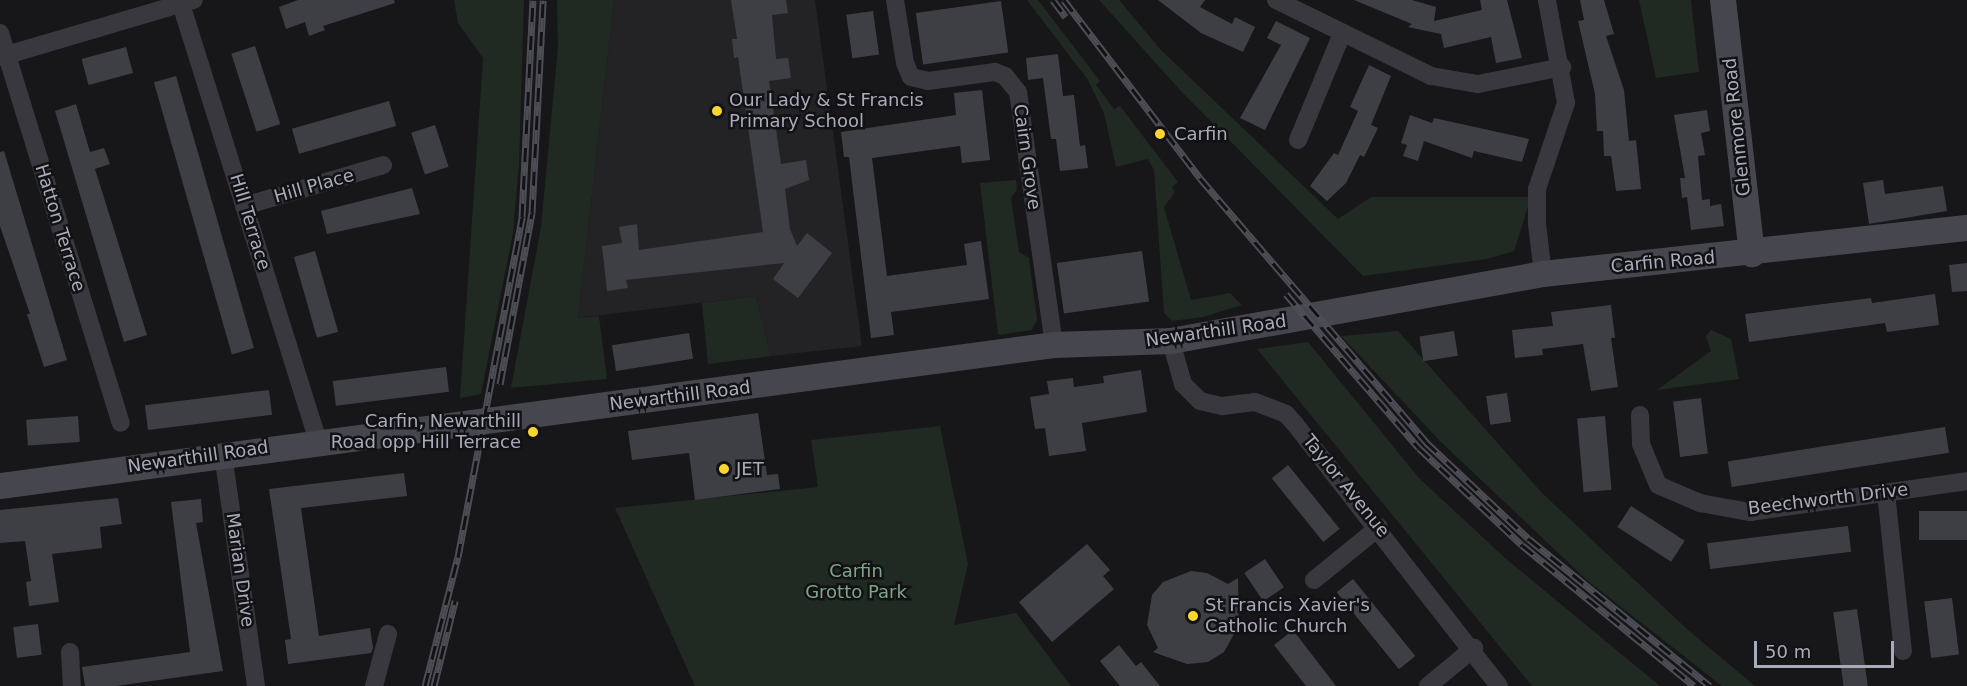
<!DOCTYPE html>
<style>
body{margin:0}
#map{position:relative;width:1967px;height:686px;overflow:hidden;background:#171719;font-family:"DejaVu Sans",sans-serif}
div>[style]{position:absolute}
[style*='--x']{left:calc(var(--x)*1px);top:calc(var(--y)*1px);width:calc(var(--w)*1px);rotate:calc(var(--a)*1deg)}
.built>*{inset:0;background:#232326}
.green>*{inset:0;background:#212923}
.building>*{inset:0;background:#3e3f44;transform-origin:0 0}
.street>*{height:18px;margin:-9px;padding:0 9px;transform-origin:9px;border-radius:9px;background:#38383e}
.secondary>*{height:26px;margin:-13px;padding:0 13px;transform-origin:13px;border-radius:13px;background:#46464e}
.rail>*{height:7px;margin-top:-3.5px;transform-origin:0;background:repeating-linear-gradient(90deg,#121214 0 14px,#4d4d55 0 28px);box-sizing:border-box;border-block:2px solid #4d4d55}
.dots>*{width:16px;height:16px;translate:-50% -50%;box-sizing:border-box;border:3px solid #121214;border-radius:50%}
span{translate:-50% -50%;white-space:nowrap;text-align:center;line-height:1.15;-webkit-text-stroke:5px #121214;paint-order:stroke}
.poi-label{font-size:18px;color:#a8abba}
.left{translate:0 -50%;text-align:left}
.right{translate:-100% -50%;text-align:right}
.street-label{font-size:18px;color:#a8abba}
.park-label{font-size:18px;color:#7fa587}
.scale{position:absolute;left:1754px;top:641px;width:140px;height:27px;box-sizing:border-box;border:3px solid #a8abba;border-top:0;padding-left:8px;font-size:18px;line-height:21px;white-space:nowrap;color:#a8abba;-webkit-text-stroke:4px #121214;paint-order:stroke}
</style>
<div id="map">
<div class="built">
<i style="clip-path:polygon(614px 0,815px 0,862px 346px,771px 356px,756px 296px,578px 318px)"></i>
</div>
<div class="green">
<i style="clip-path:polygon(454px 0,524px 0,519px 164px,513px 233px,481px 394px,460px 398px,483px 58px,458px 23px)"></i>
<i style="clip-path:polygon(557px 0,614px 0,578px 318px,599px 316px,607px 379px,511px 388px,541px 227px,558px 47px)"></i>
<i style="clip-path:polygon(1027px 0,1038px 0,1100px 81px,1096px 85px,1114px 109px,1120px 106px,1178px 182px,1172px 187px,1175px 192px,1164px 207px,1191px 300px,1230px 293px,1242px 305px,1203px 317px,1172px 321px,1164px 313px,1154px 170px,1148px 159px,1116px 167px,1104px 113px,1088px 80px)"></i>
<i style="clip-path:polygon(1099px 0,1119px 0,1160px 49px,1338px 219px,1371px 197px,1531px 197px,1514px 251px,1487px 259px,1363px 276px,1180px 90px)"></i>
<i style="clip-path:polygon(1639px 0,1691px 0,1699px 72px,1656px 78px)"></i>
<i style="clip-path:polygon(1016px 180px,1017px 190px,1011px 198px,1019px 252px,1029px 258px,1037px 320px,1032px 330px,998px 335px,980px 183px)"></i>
<i style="clip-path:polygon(756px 296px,771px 356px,708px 364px,702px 303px)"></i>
<i style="clip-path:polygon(1711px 330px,1731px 339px,1739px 379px,1657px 390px,1711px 351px,1706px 336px)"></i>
<i style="clip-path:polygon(1398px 331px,1542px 493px,1688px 630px,1755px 686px,1722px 686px,1588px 581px,1441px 442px,1341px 336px)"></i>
<i style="clip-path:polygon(1308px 342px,1419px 478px,1505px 558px,1660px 686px,1532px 686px,1257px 349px)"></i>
<i style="clip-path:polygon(940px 426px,968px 564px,954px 625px,1016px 613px,1071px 686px,695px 686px,615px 508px,818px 487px,811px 440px)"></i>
</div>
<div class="building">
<i style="clip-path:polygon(298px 0,394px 0,395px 3px,323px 26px,325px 30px,309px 36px,305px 22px,286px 29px,279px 7px)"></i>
<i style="clip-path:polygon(731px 0,786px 0,788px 13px,772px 15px,776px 59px,788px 58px,791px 78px,769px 81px,781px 164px,806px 160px,809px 180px,785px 189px,790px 229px,797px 246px,807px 233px,832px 253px,798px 298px,773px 279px,784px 263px,626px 280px,628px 288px,607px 291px,602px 246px,622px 243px,619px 227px,637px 224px,639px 250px,763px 232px,738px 57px,734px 58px,732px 39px,737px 39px)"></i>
<i style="clip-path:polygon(1158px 0,1205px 0,1200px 7px,1232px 24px,1235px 17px,1255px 27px,1243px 52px,1201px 33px)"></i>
<i style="clip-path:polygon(1354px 0,1412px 0,1436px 7px,1434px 21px,1482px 10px,1480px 0,1507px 0,1522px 58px,1496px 63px,1491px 37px,1444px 48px,1441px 34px,1408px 27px,1412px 24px)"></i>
<i style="clip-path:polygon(1580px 0,1604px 0,1614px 34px,1606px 36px,1624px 90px,1629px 141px,1636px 140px,1641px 189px,1616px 191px,1611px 156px,1604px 156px,1603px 131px,1597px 131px,1595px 94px,1578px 21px,1584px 20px)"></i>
<i style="left:1001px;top:1px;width:52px;height:86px;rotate:82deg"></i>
<i style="left:873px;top:11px;width:44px;height:27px;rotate:82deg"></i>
<i style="clip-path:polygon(1276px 21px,1310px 38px,1265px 130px,1240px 118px,1281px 45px,1267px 38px)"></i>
<i style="left:255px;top:46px;width:82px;height:25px;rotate:72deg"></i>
<i style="left:126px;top:47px;width:27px;height:46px;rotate:75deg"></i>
<i style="clip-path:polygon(1058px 54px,1063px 96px,1074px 95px,1080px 146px,1085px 145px,1088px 168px,1060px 171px,1056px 139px,1051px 139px,1043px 78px,1028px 80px,1026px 58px)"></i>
<i style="clip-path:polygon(1369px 65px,1391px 76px,1371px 125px,1378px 128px,1364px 157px,1360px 155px,1346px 183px,1327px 201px,1310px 186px,1334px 153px,1338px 155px,1358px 111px,1350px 107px)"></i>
<i style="left:176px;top:76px;width:283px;height:23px;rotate:74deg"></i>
<i style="clip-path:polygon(982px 90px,990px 160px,962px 163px,960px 146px,872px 158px,887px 276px,967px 265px,964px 244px,981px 241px,989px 299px,891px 312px,894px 335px,871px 338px,849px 157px,844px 157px,841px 132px,956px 115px,954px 93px)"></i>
<i style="left:389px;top:101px;width:26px;height:101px;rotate:74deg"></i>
<i style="clip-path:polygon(76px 104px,90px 152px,104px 148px,110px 164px,95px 169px,147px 335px,124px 342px,55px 111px)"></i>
<i style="clip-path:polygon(1707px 110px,1710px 131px,1701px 133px,1705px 155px,1698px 156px,1702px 200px,1710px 199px,1710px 206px,1721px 204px,1724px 226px,1691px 230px,1687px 197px,1682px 198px,1680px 178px,1685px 178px,1674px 115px)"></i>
<i style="clip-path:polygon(1410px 115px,1432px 123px,1434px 118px,1529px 139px,1522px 162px,1474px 151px,1472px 158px,1424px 141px,1418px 161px,1403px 156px,1407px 145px,1401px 143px)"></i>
<i style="left:435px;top:125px;width:44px;height:25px;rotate:72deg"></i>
<i style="clip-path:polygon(4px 151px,67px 360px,44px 367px,27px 314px,30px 314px,0 226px,0 152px)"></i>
<i style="clip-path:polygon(1883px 180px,1885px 194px,1943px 186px,1947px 211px,1869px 224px,1863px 183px)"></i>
<i style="clip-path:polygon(412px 188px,420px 214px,327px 234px,321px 211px)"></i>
<i style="left:315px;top:251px;width:84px;height:22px;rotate:74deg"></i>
<i style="left:1142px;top:251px;width:51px;height:86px;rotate:82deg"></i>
<i style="clip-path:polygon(1967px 263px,1967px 291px,1952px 292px,1949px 265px)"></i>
<i style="clip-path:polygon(1935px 294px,1939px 325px,1887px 332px,1885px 323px,1749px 342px,1745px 314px,1871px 298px,1872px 303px)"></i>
<i style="clip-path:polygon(1611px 305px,1615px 338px,1611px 338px,1618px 387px,1591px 391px,1583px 344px,1542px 349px,1543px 355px,1515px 358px,1512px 330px,1553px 326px,1551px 312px)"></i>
<i style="left:1454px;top:331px;width:25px;height:35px;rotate:81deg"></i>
<i style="left:689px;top:333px;width:26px;height:78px;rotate:81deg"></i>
<i style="left:446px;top:367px;width:25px;height:114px;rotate:83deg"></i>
<i style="clip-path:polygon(1141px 370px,1147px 412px,1082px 423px,1086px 451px,1049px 456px,1045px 428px,1035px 429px,1030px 397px,1049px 394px,1047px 381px,1073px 378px,1074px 387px,1104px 383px,1103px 376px)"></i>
<i style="left:269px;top:390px;width:25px;height:125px;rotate:83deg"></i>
<i style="left:1507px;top:393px;width:29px;height:21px;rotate:82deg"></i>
<i style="left:1701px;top:398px;width:56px;height:28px;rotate:83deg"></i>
<i style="clip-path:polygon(758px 413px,767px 475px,778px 474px,780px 489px,695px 500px,689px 453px,632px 460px,628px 431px)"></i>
<i style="left:78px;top:416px;width:26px;height:52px;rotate:86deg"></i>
<i style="left:1605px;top:416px;width:74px;height:28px;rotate:85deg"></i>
<i style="left:1945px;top:427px;width:26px;height:220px;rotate:81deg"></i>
<i style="left:1288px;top:465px;width:82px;height:21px;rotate:51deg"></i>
<i style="clip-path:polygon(404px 473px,407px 496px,301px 508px,319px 636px,370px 628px,373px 648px,371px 653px,288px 664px,285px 640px,291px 639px,269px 489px)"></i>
<i style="clip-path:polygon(118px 498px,122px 524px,100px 527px,102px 548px,52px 554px,59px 602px,29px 606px,26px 582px,31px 581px,25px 541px,0 543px,0 510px)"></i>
<i style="clip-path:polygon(201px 499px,203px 522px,196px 523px,223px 671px,116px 686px,85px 686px,82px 667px,190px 652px,171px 502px)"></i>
<i style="left:1631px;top:506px;width:64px;height:25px;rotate:33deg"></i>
<i style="left:1967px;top:511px;width:29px;height:48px;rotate:90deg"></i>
<i style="left:1848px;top:526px;width:26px;height:142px;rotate:83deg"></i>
<i style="clip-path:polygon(1087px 544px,1110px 570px,1103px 576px,1114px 589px,1052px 642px,1019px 602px)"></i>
<i style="left:1265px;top:559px;width:34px;height:25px;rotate:56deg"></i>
<i style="clip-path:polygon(1191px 571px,1207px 573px,1228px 584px,1238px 578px,1239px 625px,1224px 652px,1208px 662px,1187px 664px,1153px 652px,1158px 648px,1147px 625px,1152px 595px,1163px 582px)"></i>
<i style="left:1353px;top:579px;width:99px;height:21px;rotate:51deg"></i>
<i style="left:1952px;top:598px;width:57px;height:28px;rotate:83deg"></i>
<i style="left:1857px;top:609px;width:78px;height:24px;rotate:82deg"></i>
<i style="left:38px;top:624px;width:31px;height:25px;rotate:83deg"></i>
<i style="clip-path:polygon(1293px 630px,1336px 686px,1306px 686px,1274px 645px)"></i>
<i style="clip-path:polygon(1119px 645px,1136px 666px,1141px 662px,1160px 686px,1120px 686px,1100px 661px)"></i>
</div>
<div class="street">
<i style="--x:895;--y:0;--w:64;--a:81"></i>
<i style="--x:905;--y:63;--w:15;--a:67"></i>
<i style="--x:911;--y:77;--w:17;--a:13"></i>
<i style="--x:928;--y:81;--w:68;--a:-7.7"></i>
<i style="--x:995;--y:72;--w:11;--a:22"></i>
<i style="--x:1005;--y:76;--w:21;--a:51"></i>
<i style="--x:1018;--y:92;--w:256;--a:81.9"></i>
<i style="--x:1276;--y:0;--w:173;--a:26.1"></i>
<i style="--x:1431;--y:76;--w:48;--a:9.7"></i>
<i style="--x:1478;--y:84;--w:86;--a:-11.4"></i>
<i style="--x:181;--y:4;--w:458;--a:72.6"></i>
<i style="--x:0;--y:33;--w:408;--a:72.8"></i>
<i style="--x:0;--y:57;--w:202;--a:-16.4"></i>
<i style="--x:1298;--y:140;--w:115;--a:-67.5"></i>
<i style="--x:244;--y:206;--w:145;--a:-16.4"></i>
<i style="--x:1543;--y:274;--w:50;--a:-96.8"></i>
<i style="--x:1537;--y:224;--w:35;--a:-90"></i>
<i style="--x:1537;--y:189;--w:91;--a:-71.4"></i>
<i style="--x:1566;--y:103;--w:105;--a:-100.5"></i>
<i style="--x:1171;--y:341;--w:45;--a:74.4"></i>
<i style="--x:1183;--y:384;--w:24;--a:45"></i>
<i style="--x:1200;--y:401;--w:23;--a:13"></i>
<i style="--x:1222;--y:406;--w:33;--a:-7"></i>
<i style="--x:1255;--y:402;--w:33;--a:21"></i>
<i style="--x:1286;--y:414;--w:13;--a:48"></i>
<i style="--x:1295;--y:424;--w:332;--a:52.1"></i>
<i style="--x:1640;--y:415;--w:29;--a:88"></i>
<i style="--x:1641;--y:444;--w:44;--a:67.5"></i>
<i style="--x:1658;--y:485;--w:46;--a:23.2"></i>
<i style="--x:1700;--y:503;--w:51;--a:10.2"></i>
<i style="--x:1750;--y:512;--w:219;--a:-8.1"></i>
<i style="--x:223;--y:454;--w:234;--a:81.9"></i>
<i style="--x:1886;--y:493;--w:159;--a:83.9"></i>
<i style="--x:1314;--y:580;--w:84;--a:-39.2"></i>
<i style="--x:70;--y:652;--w:34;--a:87"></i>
<i style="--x:374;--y:686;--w:54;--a:-74.9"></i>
<i style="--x:1428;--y:686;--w:60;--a:-39.6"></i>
</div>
<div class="secondary">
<i style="--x:1723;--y:0;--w:256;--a:83.5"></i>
<i style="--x:0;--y:486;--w:1063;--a:-7.62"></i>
<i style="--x:1054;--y:345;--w:117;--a:-2"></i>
<i style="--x:1171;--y:341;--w:378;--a:-10.2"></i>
<i style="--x:1543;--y:274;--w:426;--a:-6.2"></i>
</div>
<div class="rail">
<i style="--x:1053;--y:0;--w:21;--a:53"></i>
<i style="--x:1064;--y:0;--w:224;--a:52.6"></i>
<i style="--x:1200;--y:178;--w:348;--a:49.4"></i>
<i style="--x:1426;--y:442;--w:141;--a:43.3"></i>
<i style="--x:1529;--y:539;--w:233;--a:39.1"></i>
<i style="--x:1286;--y:294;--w:203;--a:49.2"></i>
<i style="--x:1419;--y:448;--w:141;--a:43.3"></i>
<i style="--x:1522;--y:545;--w:222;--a:39.3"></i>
<i style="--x:500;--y:384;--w:174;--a:-79.4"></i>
<i style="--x:532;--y:213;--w:213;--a:-87"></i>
<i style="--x:425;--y:686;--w:133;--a:-75.7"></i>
<i style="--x:458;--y:557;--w:346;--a:-79.3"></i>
<i style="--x:522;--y:217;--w:217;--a:-87.1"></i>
<i style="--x:434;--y:686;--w:88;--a:-76.1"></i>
</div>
<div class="dots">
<i style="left:717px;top:111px;background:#fad52e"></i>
<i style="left:1160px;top:134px;background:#fad52e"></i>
<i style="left:533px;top:432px;background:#fad52e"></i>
<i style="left:724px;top:469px;background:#fad52e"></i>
<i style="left:1193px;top:616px;background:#fad52e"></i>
</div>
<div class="poi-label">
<span class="left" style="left:729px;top:111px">Our Lady &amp; St Francis<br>Primary School</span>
<span class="left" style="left:1174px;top:134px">Carfin</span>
<span class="right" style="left:521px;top:432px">Carfin, Newarthill<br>Road opp Hill Terrace</span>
<span class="left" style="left:736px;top:469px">JET</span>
<span class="left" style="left:1205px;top:616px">St Francis Xavier's<br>Catholic Church</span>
</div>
<div class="street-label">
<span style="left:1737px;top:127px;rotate:-96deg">Glenmore Road</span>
<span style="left:1027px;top:157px;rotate:82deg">Cairn Grove</span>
<span style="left:314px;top:186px;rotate:-16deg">Hill Place</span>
<span style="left:250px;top:222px;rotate:73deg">Hill Terrace</span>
<span style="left:60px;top:228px;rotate:73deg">Hatton Terrace</span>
<span style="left:1663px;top:262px;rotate:-5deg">Carfin Road</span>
<span style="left:1216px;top:331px;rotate:-8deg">Newarthill Road</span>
<span style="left:680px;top:396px;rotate:-7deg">Newarthill Road</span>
<span style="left:198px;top:457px;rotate:-8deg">Newarthill Road</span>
<span style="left:1346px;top:486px;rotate:51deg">Taylor Avenue</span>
<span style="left:1828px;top:499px;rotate:-7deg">Beechworth Drive</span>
<span style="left:240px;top:570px;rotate:82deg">Marian Drive</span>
</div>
<div class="park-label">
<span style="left:856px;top:582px">Carfin<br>Grotto Park</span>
</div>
<div class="scale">50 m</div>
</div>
